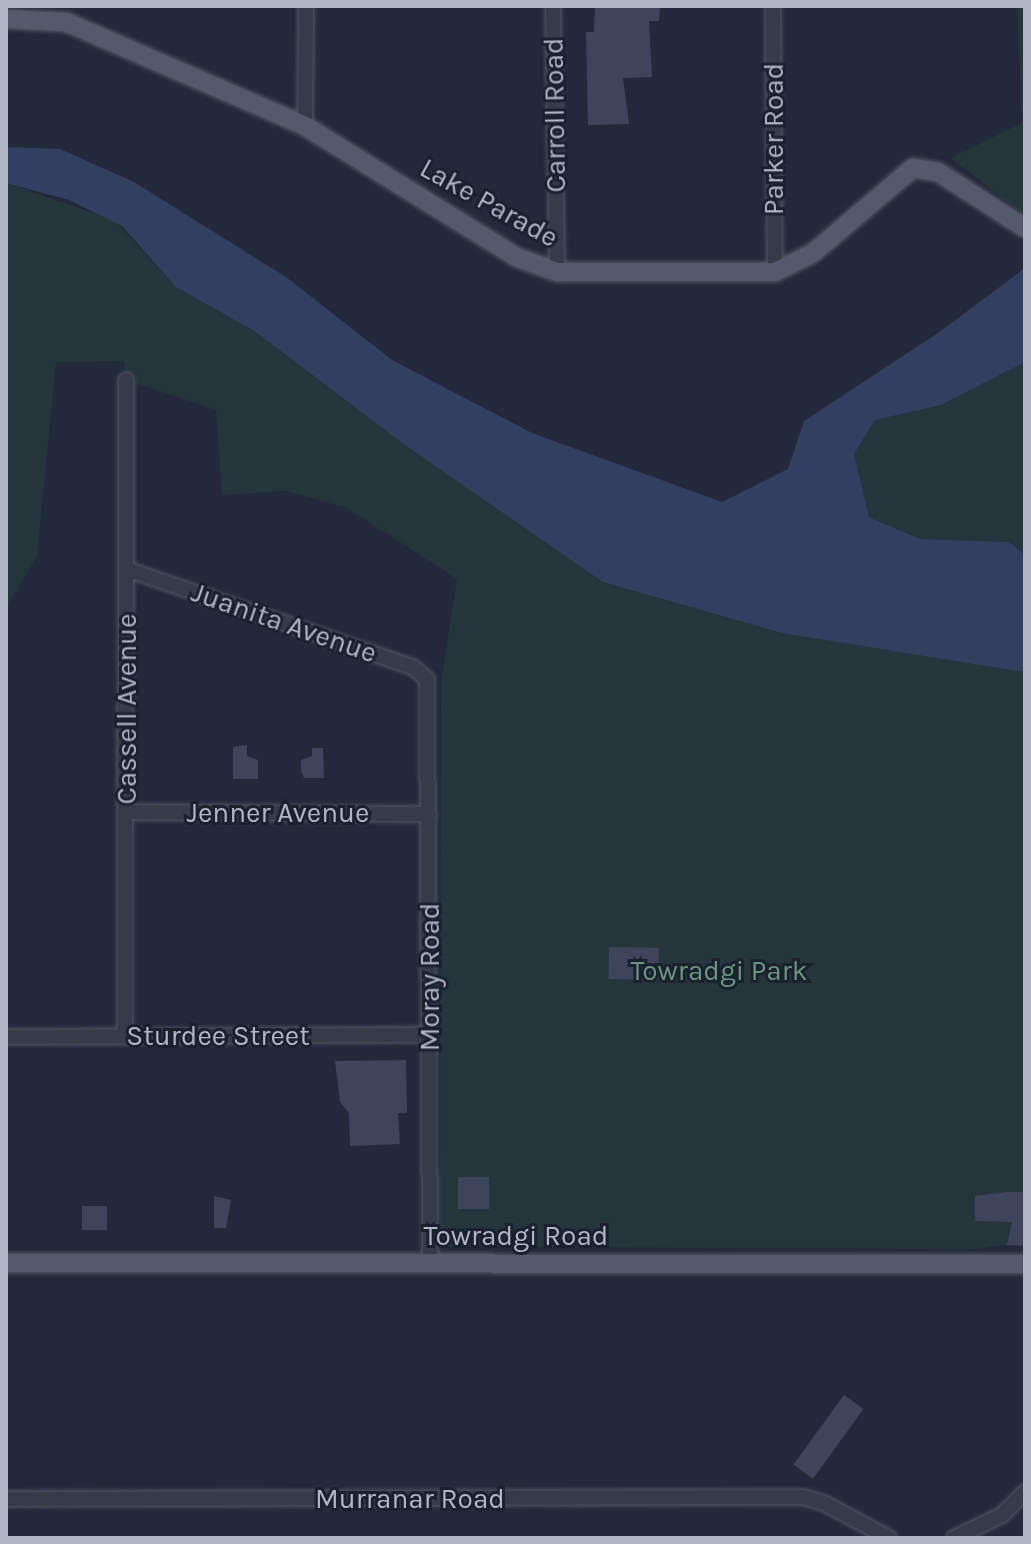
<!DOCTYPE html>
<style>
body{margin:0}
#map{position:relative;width:1031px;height:1544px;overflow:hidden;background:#22293a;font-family:Karla,sans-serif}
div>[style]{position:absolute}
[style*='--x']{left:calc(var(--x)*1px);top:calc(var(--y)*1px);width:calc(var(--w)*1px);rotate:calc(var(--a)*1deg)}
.green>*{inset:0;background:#24353b}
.water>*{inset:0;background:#333f60}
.building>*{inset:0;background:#3e455a;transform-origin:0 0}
.roads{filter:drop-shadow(0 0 2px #515665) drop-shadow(0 0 2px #515665)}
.minor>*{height:14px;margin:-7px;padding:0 7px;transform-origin:7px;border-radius:7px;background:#363b4a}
.major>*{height:18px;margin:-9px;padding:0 9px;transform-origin:9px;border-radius:9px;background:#535a6b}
span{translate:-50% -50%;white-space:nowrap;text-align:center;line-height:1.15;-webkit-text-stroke:6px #1b202f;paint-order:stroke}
.street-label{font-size:28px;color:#b1b6c6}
.park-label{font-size:28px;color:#67977a}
.frame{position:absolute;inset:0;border:8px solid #b1b6c6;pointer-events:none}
</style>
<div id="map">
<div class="green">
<i style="clip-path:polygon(1017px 6px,1025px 6px,1025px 216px,951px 158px,1022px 123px)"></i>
<i style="clip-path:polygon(6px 183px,114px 220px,176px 287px,256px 332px,1025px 672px,1025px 1242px,978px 1249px,440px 1247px,441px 682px,457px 579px,347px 508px,286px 491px,222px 495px,216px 410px,126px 380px,124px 361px,56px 362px,37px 557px,6px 607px)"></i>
<i style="clip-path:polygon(1025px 362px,1025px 555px,1008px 542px,920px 539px,869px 517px,854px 454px,875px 420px,941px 405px)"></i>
</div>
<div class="water">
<i style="clip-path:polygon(6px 147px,60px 149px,134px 182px,286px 277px,392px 360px,532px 433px,722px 502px,788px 469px,804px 421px,938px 333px,1025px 268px,1025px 362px,941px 405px,875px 420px,854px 454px,869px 517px,920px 539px,1009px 542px,1025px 555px,1025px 672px,782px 633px,603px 582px,405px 445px,256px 332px,176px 287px,122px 226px,69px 200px,6px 183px)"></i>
</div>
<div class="building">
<i style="clip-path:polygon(595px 6px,660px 6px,659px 21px,649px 21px,652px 77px,623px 78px,629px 124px,588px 125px,586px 32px,594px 32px)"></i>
<i style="clip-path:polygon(247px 745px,247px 756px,258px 760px,258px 779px,233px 779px,233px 747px)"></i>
<i style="clip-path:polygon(312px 748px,323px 748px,324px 778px,304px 778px,301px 771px,301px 760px,312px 756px)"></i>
<i style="left:609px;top:947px;width:50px;height:32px;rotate:1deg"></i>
<i style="clip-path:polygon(406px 1060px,407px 1113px,398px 1113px,400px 1144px,350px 1146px,349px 1113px,340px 1102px,335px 1061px)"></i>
<i style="left:458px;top:1177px;width:31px;height:32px"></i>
<i style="clip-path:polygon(1006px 1192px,1025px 1192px,1025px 1246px,1007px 1245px,1012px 1222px,975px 1221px,975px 1196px)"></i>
<i style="clip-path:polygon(214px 1196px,231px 1200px,226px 1228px,214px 1228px)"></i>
<i style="left:107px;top:1206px;width:24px;height:25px;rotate:90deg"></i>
<i style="left:844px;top:1395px;width:24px;height:86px;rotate:36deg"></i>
</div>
<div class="roads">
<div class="minor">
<i style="--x:553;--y:6;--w:266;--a:89.1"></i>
<i style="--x:773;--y:6;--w:266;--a:89.6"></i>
<i style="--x:305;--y:126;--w:120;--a:-89.5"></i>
<i style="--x:126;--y:569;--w:303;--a:18.9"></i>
<i style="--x:413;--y:667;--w:18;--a:41"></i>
<i style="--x:427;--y:679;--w:585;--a:89.71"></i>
<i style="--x:127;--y:812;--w:302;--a:0.4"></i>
<i style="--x:6;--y:1037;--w:424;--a:-0.3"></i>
<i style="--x:125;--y:1037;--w:657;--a:-89.91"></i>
<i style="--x:6;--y:1499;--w:797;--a:-0.14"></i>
<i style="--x:803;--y:1497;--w:22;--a:16"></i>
<i style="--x:824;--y:1503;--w:74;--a:28.3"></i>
<i style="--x:954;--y:1538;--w:53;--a:-25.6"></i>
<i style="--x:1002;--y:1515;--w:33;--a:-45"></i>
</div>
<div class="major">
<i style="--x:6;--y:19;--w:60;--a:2.9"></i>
<i style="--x:66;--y:22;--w:261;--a:23.5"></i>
<i style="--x:305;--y:126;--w:248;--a:31.8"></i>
<i style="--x:516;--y:257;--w:44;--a:20.1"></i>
<i style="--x:557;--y:272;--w:218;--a:0"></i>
<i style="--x:775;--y:272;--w:42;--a:-26.6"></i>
<i style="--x:813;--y:253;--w:131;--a:-40.4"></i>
<i style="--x:913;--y:168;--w:25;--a:9"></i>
<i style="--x:938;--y:172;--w:103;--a:32.8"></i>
<i style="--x:6;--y:1263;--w:1019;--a:0.06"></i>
</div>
</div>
<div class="street-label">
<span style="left:555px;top:115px;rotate:-91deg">Carroll Road</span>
<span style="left:774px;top:139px;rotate:-90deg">Parker Road</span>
<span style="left:489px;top:203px;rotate:29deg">Lake Parade</span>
<span style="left:284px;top:623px;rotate:19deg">Juanita Avenue</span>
<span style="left:127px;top:709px;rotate:-90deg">Cassell Avenue</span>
<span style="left:278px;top:813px">Jenner Avenue</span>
<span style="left:430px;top:977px;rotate:-90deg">Moray Road</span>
<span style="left:218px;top:1036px">Sturdee Street</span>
<span style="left:516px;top:1236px">Towradgi Road</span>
<span style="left:410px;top:1499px">Murranar Road</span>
</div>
<div class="park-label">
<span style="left:719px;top:971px">Towradgi Park</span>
</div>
<div class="frame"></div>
</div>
